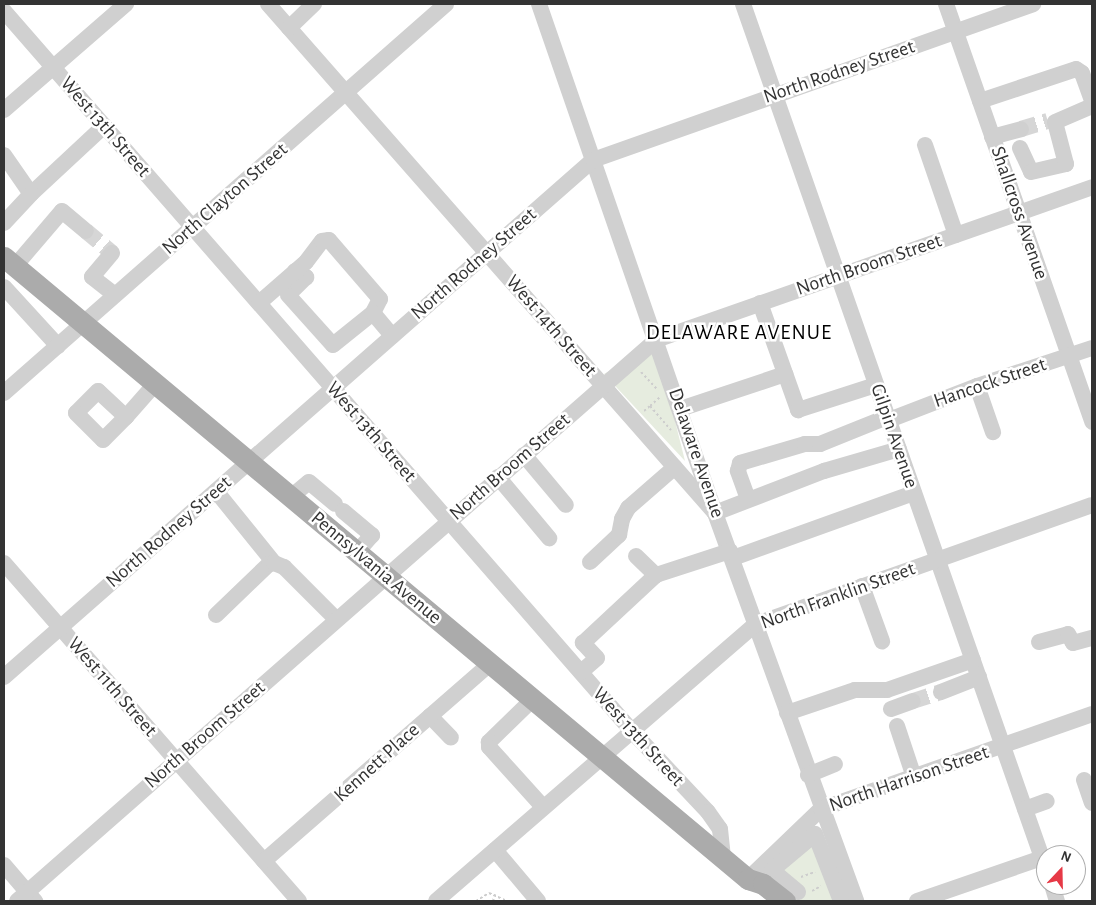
<!DOCTYPE html>
<style>
body{margin:0}
#map{position:relative;width:1096px;height:905px;overflow:hidden;background:#fff;font-family:"Alegreya Sans",sans-serif}
div>[style]{position:absolute}
[style*='--x']{left:calc(var(--x)*1px);top:calc(var(--y)*1px);width:calc(var(--w)*1px);rotate:calc(var(--a)*1deg)}
.green>*{inset:0;background:#e6ecdf}
.minor-tunnel>*{height:16px;margin-top:-8px;transform-origin:0;background:repeating-linear-gradient(90deg,#d6d6d6 0 16px,transparent 0 24px)}
.path>*{height:2px;margin-top:-1px;transform-origin:0;background:repeating-linear-gradient(90deg,#cdcdcd 0 2.5px,transparent 0 5px)}
.minor>*{height:16px;margin:-8px;padding:0 8px;transform-origin:8px;border-radius:8px;background:#d0d0d0}
.major>*{height:21px;margin:-10.5px;padding:0 10.5px;transform-origin:10.5px;border-radius:10.5px;background:#ababab}
span{translate:-50% -50%;white-space:nowrap;text-align:center;line-height:1.15;-webkit-text-stroke:5px #fff;paint-order:stroke}
.street-label{font-size:20px;color:#333}
.neighbourhood-label{font-size:21px;color:#000;letter-spacing:1px}
.frame{position:absolute;inset:0;border:5px solid #333;pointer-events:none}
.north{position:absolute;left:1036px;top:845px;width:50px;height:50px;box-sizing:border-box;background:#fff;border:1px solid #adadad;border-radius:50%;rotate:21deg;font-size:14px;font-weight:700;line-height:20px;text-align:center;color:#333}
.north::after{content:'';display:block;margin:auto;width:18px;height:22px;background:#e63946;clip-path:polygon(50% 0,100% 100%,50% 72%,0 100%)}
</style>
<div id="map">
<div class="green">
<i style="clip-path:polygon(654px 346px,675px 421px,685px 461px,604px 374px)"></i>
<i style="clip-path:polygon(808px 833px,846px 901px,796px 901px,773px 882px)"></i>
</div>
<div class="minor-tunnel">
<i style="--x:1021;--y:129;--w:28;--a:-17"></i>
<i style="--x:86;--y:231;--w:34;--a:40"></i>
<i style="--x:913;--y:701;--w:29;--a:-18"></i>
</div>
<div class="path">
<i style="--x:641;--y:372;--w:25;--a:47"></i>
<i style="--x:650;--y:406;--w:15;--a:-42"></i>
<i style="--x:644;--y:411;--w:8;--a:-40"></i>
<i style="--x:650;--y:406;--w:32;--a:49"></i>
<i style="--x:801;--y:877;--w:15;--a:-20"></i>
<i style="--x:812;--y:891;--w:10;--a:-29"></i>
<i style="--x:476;--y:901;--w:15;--a:-32"></i>
<i style="--x:489;--y:893;--w:20;--a:24"></i>
<i style="--x:493;--y:901;--w:7;--a:-74"></i>
</div>
<div class="minor">
<i style="--x:268;--y:4;--w:677;--a:48.71"></i>
<i style="--x:715;--y:513;--w:117;--a:-21.1"></i>
<i style="--x:824;--y:471;--w:78;--a:-16.3"></i>
<i style="--x:539;--y:4;--w:539;--a:70.93"></i>
<i style="--x:715;--y:513;--w:413;--a:70"></i>
<i style="--x:743;--y:4;--w:917;--a:70.7"></i>
<i style="--x:946;--y:4;--w:443;--a:70.7"></i>
<i style="--x:4;--y:11;--w:954;--a:48.91"></i>
<i style="--x:631;--y:730;--w:112;--a:46.8"></i>
<i style="--x:708;--y:812;--w:21;--a:55"></i>
<i style="--x:720;--y:829;--w:29;--a:84"></i>
<i style="--x:289;--y:28;--w:35;--a:-44"></i>
<i style="--x:980;--y:101;--w:101;--a:-18.4"></i>
<i style="--x:1076;--y:69;--w:7;--a:34"></i>
<i style="--x:1082;--y:73;--w:30;--a:70"></i>
<i style="--x:4;--y:110;--w:162;--a:-41"></i>
<i style="--x:992;--y:137;--w:30;--a:-15"></i>
<i style="--x:925;--y:145;--w:95;--a:71"></i>
<i style="--x:1020;--y:148;--w:26;--a:65"></i>
<i style="--x:1031;--y:172;--w:36;--a:-13"></i>
<i style="--x:1066;--y:164;--w:43;--a:-104.7"></i>
<i style="--x:1055;--y:122;--w:40;--a:-23.4"></i>
<i style="--x:4;--y:155;--w:47;--a:55.3"></i>
<i style="--x:31;--y:194;--w:100;--a:-43"></i>
<i style="--x:4;--y:223;--w:40;--a:-47"></i>
<i style="--x:112;--y:253;--w:31;--a:130"></i>
<i style="--x:92;--y:277;--w:29;--a:38"></i>
<i style="--x:15;--y:266;--w:72;--a:-49.5"></i>
<i style="--x:62;--y:211;--w:31;--a:40"></i>
<i style="--x:295;--y:271;--w:13;--a:29"></i>
<i style="--x:306;--y:277;--w:25;--a:135"></i>
<i style="--x:288;--y:295;--w:67;--a:48"></i>
<i style="--x:333;--y:345;--w:51;--a:-38.7"></i>
<i style="--x:4;--y:287;--w:80;--a:47.5"></i>
<i style="--x:259;--y:303;--w:62;--a:-41.1"></i>
<i style="--x:306;--y:262;--w:26;--a:-53"></i>
<i style="--x:322;--y:241;--w:7;--a:-8"></i>
<i style="--x:329;--y:240;--w:78;--a:49.2"></i>
<i style="--x:380;--y:299;--w:16;--a:117"></i>
<i style="--x:373;--y:313;--w:30;--a:50"></i>
<i style="--x:760;--y:303;--w:114;--a:70.4"></i>
<i style="--x:798;--y:410;--w:82;--a:-17.8"></i>
<i style="--x:977;--y:386;--w:49;--a:70.8"></i>
<i style="--x:4;--y:393;--w:589;--a:-41.35"></i>
<i style="--x:680;--y:409;--w:111;--a:-18.4"></i>
<i style="--x:126;--y:417;--w:38;--a:-137"></i>
<i style="--x:98;--y:391;--w:31;--a:135"></i>
<i style="--x:76;--y:413;--w:38;--a:45"></i>
<i style="--x:103;--y:440;--w:33;--a:-45"></i>
<i style="--x:126;--y:417;--w:44;--a:-48.7"></i>
<i style="--x:889;--y:420;--w:94;--a:-21.1"></i>
<i style="--x:977;--y:386;--w:121;--a:-18.3"></i>
<i style="--x:524;--y:455;--w:65;--a:50"></i>
<i style="--x:498;--y:477;--w:80;--a:50.1"></i>
<i style="--x:216;--y:491;--w:92;--a:51.1"></i>
<i style="--x:291;--y:497;--w:23;--a:-40"></i>
<i style="--x:309;--y:482;--w:34;--a:40"></i>
<i style="--x:748;--y:499;--w:30;--a:-110"></i>
<i style="--x:738;--y:471;--w:8;--a:-76"></i>
<i style="--x:740;--y:463;--w:68;--a:-16.3"></i>
<i style="--x:805;--y:444;--w:15;--a:0"></i>
<i style="--x:820;--y:444;--w:72;--a:-21.9"></i>
<i style="--x:343;--y:511;--w:38;--a:40"></i>
<i style="--x:372;--y:535;--w:23;--a:131"></i>
<i style="--x:636;--y:556;--w:28;--a:44"></i>
<i style="--x:733;--y:558;--w:192;--a:-19.8"></i>
<i style="--x:590;--y:562;--w:40;--a:-43"></i>
<i style="--x:619;--y:535;--w:16;--a:-79"></i>
<i style="--x:622;--y:519;--w:13;--a:-61"></i>
<i style="--x:628;--y:508;--w:62;--a:-41.1"></i>
<i style="--x:4;--y:563;--w:449;--a:48.9"></i>
<i style="--x:862;--y:586;--w:59;--a:70"></i>
<i style="--x:216;--y:615;--w:74;--a:-43.9"></i>
<i style="--x:269;--y:564;--w:5;--a:-11"></i>
<i style="--x:274;--y:563;--w:11;--a:22"></i>
<i style="--x:284;--y:567;--w:74;--a:45"></i>
<i style="--x:1039;--y:642;--w:30;--a:-15"></i>
<i style="--x:1068;--y:634;--w:10;--a:61"></i>
<i style="--x:1073;--y:643;--w:20;--a:-15"></i>
<i style="--x:581;--y:672;--w:21;--a:-41"></i>
<i style="--x:597;--y:658;--w:21;--a:-133"></i>
<i style="--x:583;--y:643;--w:100;--a:-43"></i>
<i style="--x:656;--y:575;--w:78;--a:-18"></i>
<i style="--x:4;--y:677;--w:784;--a:-41.28"></i>
<i style="--x:593;--y:160;--w:467;--a:-19.5"></i>
<i style="--x:941;--y:692;--w:41;--a:-21.5"></i>
<i style="--x:533;--y:699;--w:62;--a:135.7"></i>
<i style="--x:489;--y:742;--w:5;--a:90"></i>
<i style="--x:489;--y:747;--w:81;--a:48"></i>
<i style="--x:891;--y:709;--w:23;--a:-20"></i>
<i style="--x:787;--y:713;--w:72;--a:-18.7"></i>
<i style="--x:855;--y:690;--w:32;--a:0"></i>
<i style="--x:887;--y:690;--w:91;--a:-19.2"></i>
<i style="--x:430;--y:716;--w:30;--a:46"></i>
<i style="--x:897;--y:726;--w:54;--a:71.6"></i>
<i style="--x:808;--y:775;--w:29;--a:-22"></i>
<i style="--x:1084;--y:780;--w:24;--a:71"></i>
<i style="--x:1025;--y:809;--w:23;--a:-20"></i>
<i style="--x:495;--y:850;--w:67;--a:49.9"></i>
<i style="--x:264;--y:861;--w:300;--a:-41.1"></i>
<i style="--x:4;--y:865;--w:48;--a:49.3"></i>
<i style="--x:748;--y:879;--w:101;--a:-43.8"></i>
<i style="--x:821;--y:809;--w:287;--a:-19.3"></i>
<i style="--x:1052;--y:885;--w:17;--a:73"></i>
<i style="--x:798;--y:892;--w:34;--a:-140"></i>
<i style="--x:772;--y:870;--w:56;--a:-39.9"></i>
<i style="--x:815;--y:834;--w:72;--a:68.8"></i>
<i style="--x:17;--y:901;--w:850;--a:-41.28"></i>
<i style="--x:656;--y:340;--w:462;--a:-19.3"></i>
<i style="--x:436;--y:901;--w:423;--a:-40.9"></i>
<i style="--x:756;--y:624;--w:356;--a:-19.5"></i>
<i style="--x:917;--y:901;--w:132;--a:-19"></i>
</div>
<div class="major">
<i style="--x:4;--y:257;--w:970;--a:39.9"></i>
<i style="--x:748;--y:879;--w:16;--a:18"></i>
<i style="--x:763;--y:884;--w:28;--a:38"></i>
</div>
<div class="street-label">
<span style="left:839px;top:72px;rotate:-19deg">North Rodney Street</span>
<span style="left:105px;top:127px;rotate:49deg">West 13th Street</span>
<span style="left:225px;top:199px;rotate:-41deg">North Clayton Street</span>
<span style="left:1019px;top:213px;rotate:71deg">Shallcross Avenue</span>
<span style="left:474px;top:264px;rotate:-41deg">North Rodney Street</span>
<span style="left:869px;top:265px;rotate:-19deg">North Broom Street</span>
<span style="left:551px;top:326px;rotate:49deg">West 14th Street</span>
<span style="left:990px;top:383px;rotate:-19deg">Hancock Street</span>
<span style="left:371px;top:432px;rotate:49deg">West 13th Street</span>
<span style="left:894px;top:436px;rotate:71deg">Gilpin Avenue</span>
<span style="left:696px;top:453px;rotate:71deg">Delaware Avenue</span>
<span style="left:510px;top:467px;rotate:-41deg">North Broom Street</span>
<span style="left:169px;top:532px;rotate:-41deg">North Rodney Street</span>
<span style="left:376px;top:568px;rotate:40deg">Pennsylvania Avenue</span>
<span style="left:838px;top:596px;rotate:-20deg">North Franklin Street</span>
<span style="left:112px;top:687px;rotate:49deg">West 11th Street</span>
<span style="left:205px;top:735px;rotate:-41deg">North Broom Street</span>
<span style="left:638px;top:737px;rotate:48deg">West 13th Street</span>
<span style="left:377px;top:763px;rotate:-42deg">Kennett Place</span>
<span style="left:909px;top:779px;rotate:-19deg">North Harrison Street</span>
</div>
<div class="neighbourhood-label">
<span style="left:739px;top:333px">DELAWARE AVENUE</span>
</div>
<div class="frame"></div>
<div class="north">N</div>
</div>
